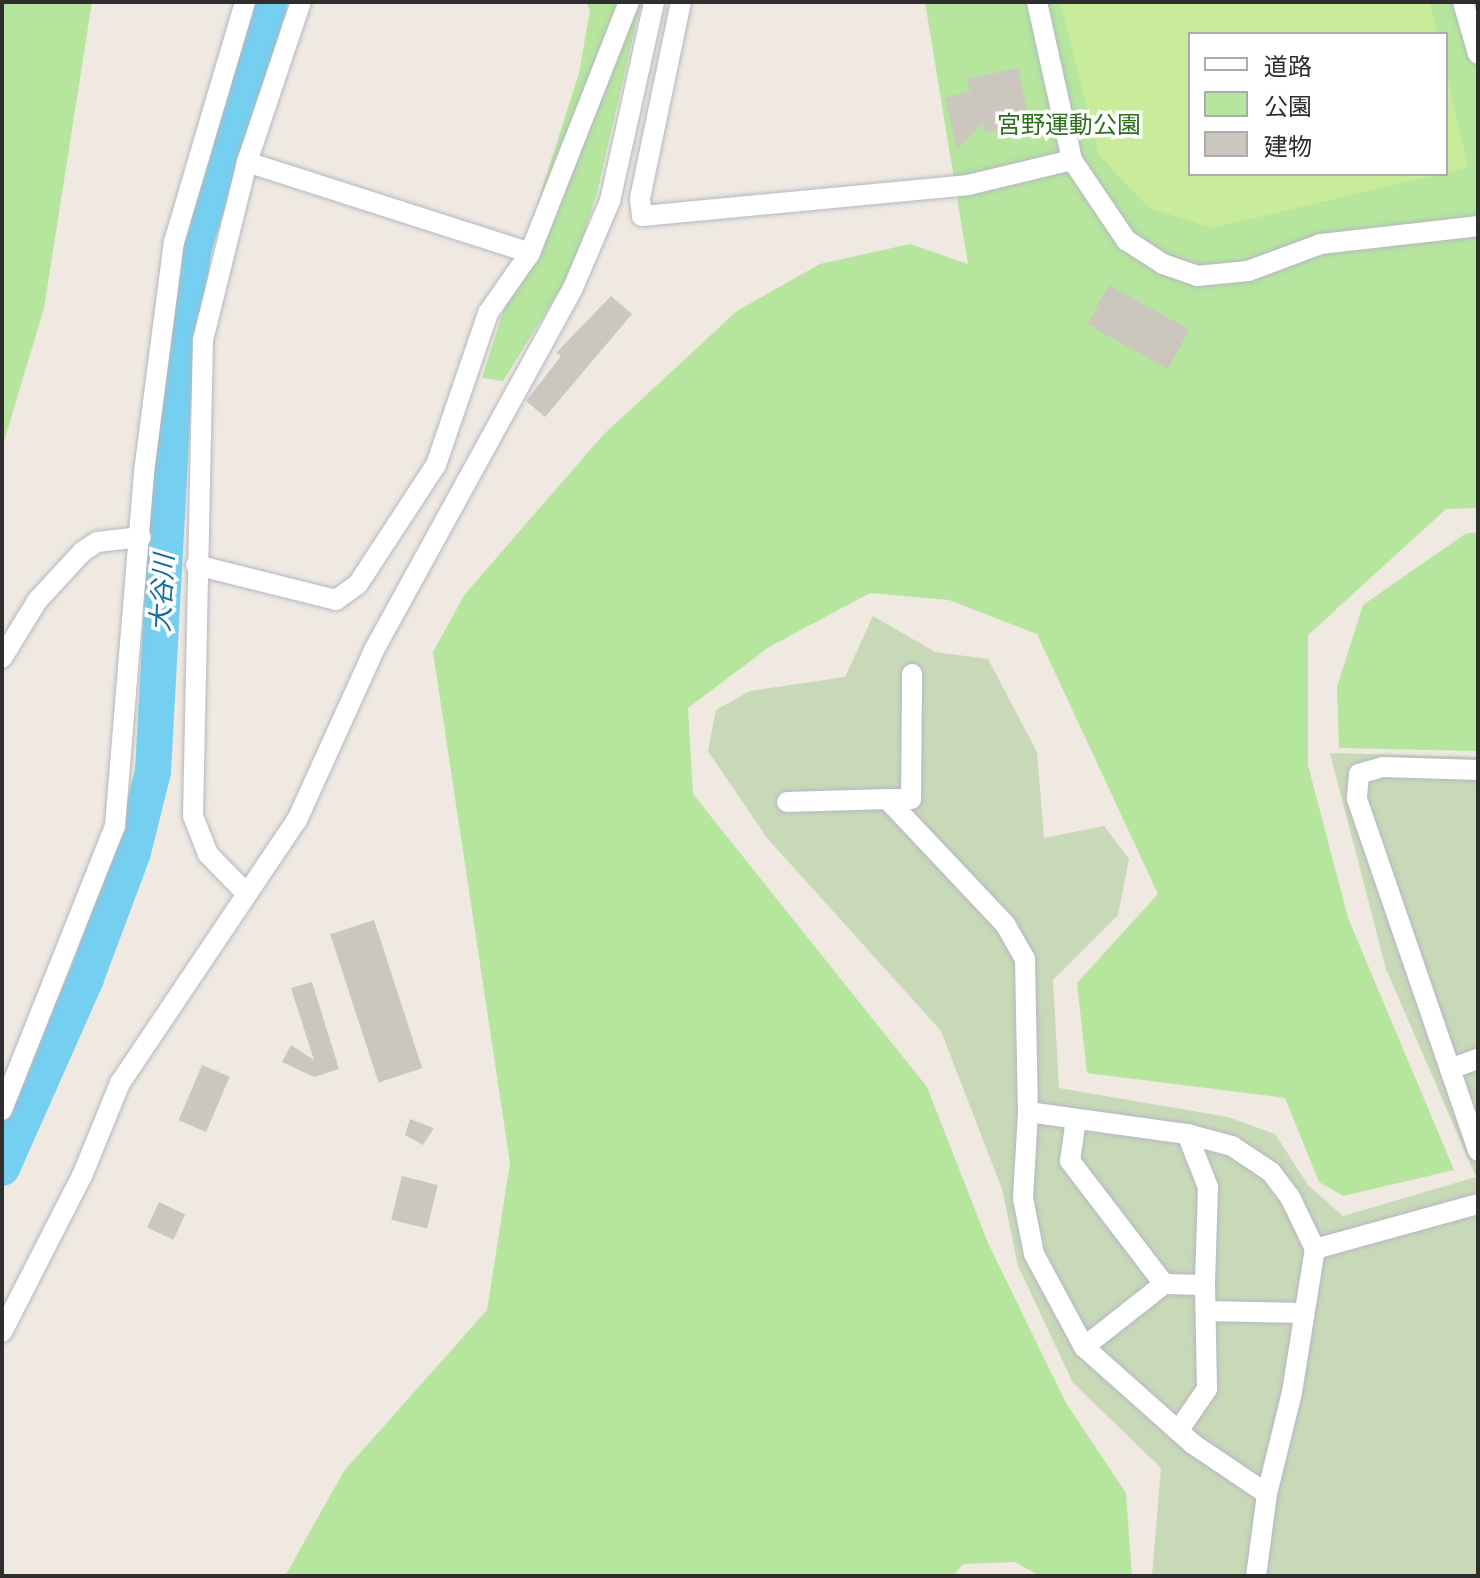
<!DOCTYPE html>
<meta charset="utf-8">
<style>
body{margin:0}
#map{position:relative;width:1480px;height:1578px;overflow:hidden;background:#efe9e1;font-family:Helvetica,"Noto Sans JP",sans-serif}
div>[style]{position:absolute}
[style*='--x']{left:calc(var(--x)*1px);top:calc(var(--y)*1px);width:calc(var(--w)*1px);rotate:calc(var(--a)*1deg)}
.green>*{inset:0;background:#b6e59e}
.cemetery>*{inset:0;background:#c8d9b8}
.pitch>*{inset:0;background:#c9ec9a}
.river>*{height:36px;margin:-18px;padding:0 18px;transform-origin:18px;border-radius:18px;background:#75cff0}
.building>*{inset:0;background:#cbc7bf;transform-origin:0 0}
.roads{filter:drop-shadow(0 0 2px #b4b7c1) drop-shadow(0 0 2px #b4b7c1)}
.minor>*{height:20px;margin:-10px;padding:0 10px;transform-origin:10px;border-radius:10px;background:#fff}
span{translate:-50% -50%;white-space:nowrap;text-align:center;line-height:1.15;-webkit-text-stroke:7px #fff;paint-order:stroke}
.park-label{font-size:24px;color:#2c6e1b}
.water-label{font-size:26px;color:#0d6fa3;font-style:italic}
.frame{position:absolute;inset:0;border:4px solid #2e2e2e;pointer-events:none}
.legend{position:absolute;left:1188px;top:32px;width:260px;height:144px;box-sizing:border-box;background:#fff;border:2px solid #ababab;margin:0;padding:10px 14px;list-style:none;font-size:24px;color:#2e2e2e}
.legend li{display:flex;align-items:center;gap:16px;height:40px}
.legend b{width:40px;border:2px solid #ababab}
</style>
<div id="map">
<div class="green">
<i style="clip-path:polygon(2px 2px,92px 2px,44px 308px,2px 448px)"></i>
<i style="clip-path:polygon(586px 2px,641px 2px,597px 193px,572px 270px,503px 381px,482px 378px,579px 73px,590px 10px)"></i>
<i style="clip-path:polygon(evenodd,925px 2px,1478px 2px,1478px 508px,1446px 509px,1308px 635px,1308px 765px,1348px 918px,1454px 1170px,1343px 1196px,1319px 1182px,1285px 1098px,1087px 1073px,1077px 983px,1158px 894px,1037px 634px,949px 600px,870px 593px,769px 647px,688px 708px,693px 794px,927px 1087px,988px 1243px,1066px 1403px,1126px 1493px,1132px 1576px,1040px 1576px,1015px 1562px,963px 1564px,953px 1576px,285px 1576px,344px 1471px,487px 1310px,510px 1163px,433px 652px,465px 594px,603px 435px,737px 311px,820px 264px,910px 244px,968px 264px,925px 2px,1190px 34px,1446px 34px,1446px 174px,1190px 174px,1190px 34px)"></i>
<i style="clip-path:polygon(1478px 532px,1478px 751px,1339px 748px,1337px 687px,1363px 605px,1465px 534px)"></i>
</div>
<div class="cemetery">
<i style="clip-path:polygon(873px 616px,935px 652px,988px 659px,1037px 752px,1044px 838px,1104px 826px,1129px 859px,1118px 915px,1053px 980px,1059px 1088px,1228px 1117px,1275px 1134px,1308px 1185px,1343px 1216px,1476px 1177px,1386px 969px,1330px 753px,1478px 757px,1478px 1576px,1152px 1576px,1161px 1468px,1073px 1383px,1018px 1266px,1002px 1189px,941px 1031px,767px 838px,708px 751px,716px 710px,750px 691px,845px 677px)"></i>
</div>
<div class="pitch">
<i style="clip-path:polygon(1060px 2px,1430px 2px,1437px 34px,1190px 34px,1190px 174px,1440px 174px,1212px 228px,1149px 208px,1099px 155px)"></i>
<i style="clip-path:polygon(1446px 72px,1468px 167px,1446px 173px)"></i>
</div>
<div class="river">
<i style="--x:2;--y:1168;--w:208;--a:-66.1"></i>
<i style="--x:86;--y:978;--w:134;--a:-69.5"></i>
<i style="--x:133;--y:852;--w:82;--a:-76"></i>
<i style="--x:153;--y:772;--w:395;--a:-86.9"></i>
<i style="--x:174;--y:378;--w:133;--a:-81.3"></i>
<i style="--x:194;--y:247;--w:257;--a:-72.8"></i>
</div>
<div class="building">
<i style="clip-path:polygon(1018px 68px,1030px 123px,984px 133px,983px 122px,957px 150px,945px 98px,970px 91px,967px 79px)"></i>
<i style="left:1109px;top:285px;width:92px;height:45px;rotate:29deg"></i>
<i style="clip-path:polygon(611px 296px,632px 314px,545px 417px,526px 401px,561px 356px,556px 353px)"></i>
<i style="left:374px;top:920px;width:156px;height:46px;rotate:72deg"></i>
<i style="clip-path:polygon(312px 982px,339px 1069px,314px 1077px,282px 1062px,291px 1045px,314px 1060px,291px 988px)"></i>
<i style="left:202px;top:1065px;width:30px;height:60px;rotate:23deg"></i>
<i style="clip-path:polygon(410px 1119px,434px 1128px,423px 1145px,405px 1135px)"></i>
<i style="left:402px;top:1176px;width:37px;height:45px;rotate:14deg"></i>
<i style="left:159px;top:1202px;width:29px;height:28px;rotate:25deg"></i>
</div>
<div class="roads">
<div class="minor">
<i style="--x:681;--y:2;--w:201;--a:101.8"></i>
<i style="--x:640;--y:199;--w:17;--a:83"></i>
<i style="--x:642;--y:216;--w:327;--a:-5.4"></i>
<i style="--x:968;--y:185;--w:107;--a:-13.5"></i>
<i style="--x:1037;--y:2;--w:162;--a:77.5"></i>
<i style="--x:1072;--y:160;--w:97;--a:56"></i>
<i style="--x:1126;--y:240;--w:44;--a:33"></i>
<i style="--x:1163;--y:264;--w:36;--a:19"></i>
<i style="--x:1197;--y:276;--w:51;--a:-5.6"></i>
<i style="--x:1248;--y:271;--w:78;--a:-20.3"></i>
<i style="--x:1321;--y:244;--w:158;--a:-6.5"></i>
<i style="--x:1463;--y:2;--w:54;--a:73.9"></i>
<i style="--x:247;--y:162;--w:297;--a:17.8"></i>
<i style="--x:196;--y:565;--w:144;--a:14"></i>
<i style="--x:336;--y:600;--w:27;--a:-36"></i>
<i style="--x:358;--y:584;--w:142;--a:-56.8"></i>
<i style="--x:436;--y:465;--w:161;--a:-71.1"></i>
<i style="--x:488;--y:313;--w:73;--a:-55"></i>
<i style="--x:530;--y:253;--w:270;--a:-68.5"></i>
<i style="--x:2;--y:658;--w:67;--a:-58.4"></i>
<i style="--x:37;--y:601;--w:67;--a:-47.4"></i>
<i style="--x:82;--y:552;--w:18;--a:-34"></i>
<i style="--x:97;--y:542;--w:44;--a:-6.5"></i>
<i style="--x:1478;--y:770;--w:95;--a:-178.2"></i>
<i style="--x:1383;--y:767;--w:25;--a:164"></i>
<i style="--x:1359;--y:774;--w:25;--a:95"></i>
<i style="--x:1357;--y:799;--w:372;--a:71"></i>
<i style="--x:887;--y:799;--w:24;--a:0"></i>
<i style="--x:911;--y:799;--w:125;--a:-89.5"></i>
<i style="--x:787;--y:802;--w:100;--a:-1.7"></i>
<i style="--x:887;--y:799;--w:172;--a:46.7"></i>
<i style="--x:1005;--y:924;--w:40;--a:60.3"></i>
<i style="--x:1025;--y:959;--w:153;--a:88.9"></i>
<i style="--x:1028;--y:1112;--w:86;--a:93.3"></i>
<i style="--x:1023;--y:1198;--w:57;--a:78.9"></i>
<i style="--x:1034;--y:1254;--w:106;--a:61.7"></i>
<i style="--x:1084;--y:1347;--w:146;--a:41.7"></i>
<i style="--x:1193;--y:1444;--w:89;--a:34"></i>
<i style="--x:1267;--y:1494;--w:83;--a:97.6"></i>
<i style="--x:247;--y:894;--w:56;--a:-134.3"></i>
<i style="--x:208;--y:854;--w:41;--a:-111.5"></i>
<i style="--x:193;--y:816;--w:476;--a:-88.8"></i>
<i style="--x:203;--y:340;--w:183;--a:-76.1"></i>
<i style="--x:247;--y:162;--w:169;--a:-71.4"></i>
<i style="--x:1450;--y:1069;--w:30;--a:-20"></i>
<i style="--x:2;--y:1110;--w:306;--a:-68.3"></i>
<i style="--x:115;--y:826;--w:355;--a:-85.3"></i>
<i style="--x:144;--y:472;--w:232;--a:-82.6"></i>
<i style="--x:174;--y:242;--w:250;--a:-73.5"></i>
<i style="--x:1028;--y:1112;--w:161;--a:7.9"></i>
<i style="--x:1187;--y:1134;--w:47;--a:14.9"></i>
<i style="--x:1232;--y:1146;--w:47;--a:33.7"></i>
<i style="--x:1271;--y:1172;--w:31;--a:53"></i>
<i style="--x:1290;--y:1197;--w:58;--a:64.3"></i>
<i style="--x:1076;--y:1119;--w:42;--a:98.1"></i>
<i style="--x:1070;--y:1161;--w:155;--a:52.6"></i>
<i style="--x:1164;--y:1284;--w:41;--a:1.4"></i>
<i style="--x:1205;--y:1285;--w:104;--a:88.9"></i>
<i style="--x:1207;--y:1389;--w:51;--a:124.6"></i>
<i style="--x:1187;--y:1134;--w:57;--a:68.4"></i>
<i style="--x:1208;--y:1187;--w:98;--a:91.8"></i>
<i style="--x:1206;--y:1311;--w:98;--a:1.2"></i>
<i style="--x:2;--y:1332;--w:175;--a:-62.9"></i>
<i style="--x:82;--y:1176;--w:100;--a:-67.8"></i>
<i style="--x:120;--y:1083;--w:317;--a:-56.1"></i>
<i style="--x:297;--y:820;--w:187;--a:-65.6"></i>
<i style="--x:374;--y:650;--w:413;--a:-61.2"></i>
<i style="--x:573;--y:288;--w:95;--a:-67"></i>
<i style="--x:610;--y:201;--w:204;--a:-77.5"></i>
<i style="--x:1084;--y:1347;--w:102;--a:-38.2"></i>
<i style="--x:1267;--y:1494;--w:105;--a:-76.2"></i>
<i style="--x:1292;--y:1392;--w:145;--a:-80.9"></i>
<i style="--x:1315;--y:1249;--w:169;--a:-15.4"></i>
</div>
</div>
<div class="park-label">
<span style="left:1069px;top:125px">宮野運動公園</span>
</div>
<div class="water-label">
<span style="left:163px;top:593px;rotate:-87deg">大谷川</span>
</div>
<div class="frame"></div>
<ul class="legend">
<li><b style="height:10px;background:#fff"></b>道路</li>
<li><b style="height:22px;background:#b6e59e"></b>公園</li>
<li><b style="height:22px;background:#cbc7bf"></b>建物</li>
</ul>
</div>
